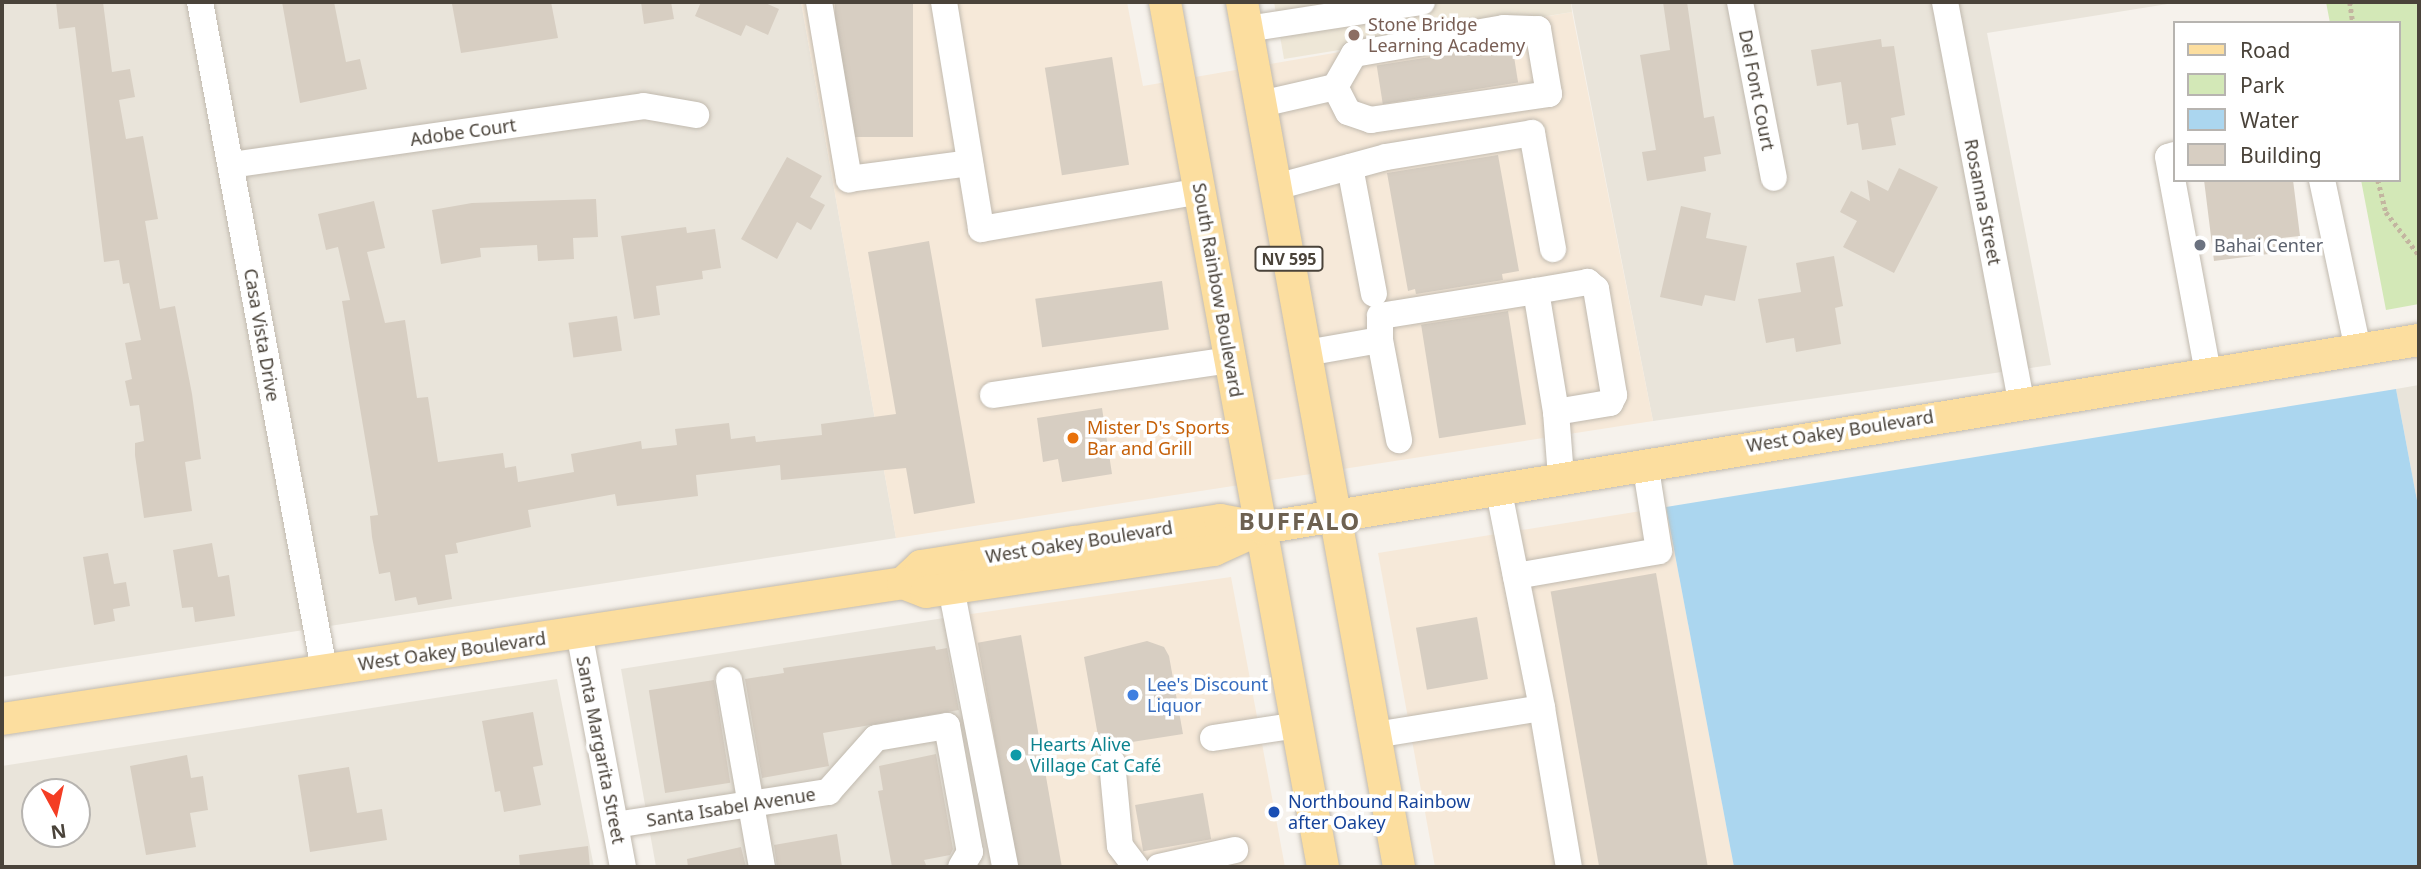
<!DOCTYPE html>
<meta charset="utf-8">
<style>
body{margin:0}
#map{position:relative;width:2421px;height:869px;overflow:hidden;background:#f6f2ec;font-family:"Noto Sans",sans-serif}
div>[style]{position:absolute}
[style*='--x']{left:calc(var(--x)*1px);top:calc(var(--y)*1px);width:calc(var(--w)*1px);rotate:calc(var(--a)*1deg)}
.residential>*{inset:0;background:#e9e4da}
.commercial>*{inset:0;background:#f6e9d9}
.education>*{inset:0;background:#eee7d7}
.green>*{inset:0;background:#d3e8b7}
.water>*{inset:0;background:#abd6ef}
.building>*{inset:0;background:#d7cec2;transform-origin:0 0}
.path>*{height:4.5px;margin-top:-2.25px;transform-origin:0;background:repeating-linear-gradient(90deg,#c3b5a0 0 3.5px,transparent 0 7px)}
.roads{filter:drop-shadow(0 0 2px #c1baaf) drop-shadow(0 0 2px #c1baaf)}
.minor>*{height:26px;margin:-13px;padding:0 13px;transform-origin:13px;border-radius:13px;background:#fff}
.major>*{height:32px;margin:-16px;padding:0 16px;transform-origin:16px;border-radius:16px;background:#fcde9f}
.dots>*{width:19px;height:19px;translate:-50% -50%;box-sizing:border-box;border:4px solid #fff;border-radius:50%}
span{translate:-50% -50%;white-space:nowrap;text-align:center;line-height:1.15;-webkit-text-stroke:7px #fff;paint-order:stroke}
.shield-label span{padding:2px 5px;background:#fff;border:2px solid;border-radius:5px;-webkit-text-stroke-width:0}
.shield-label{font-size:16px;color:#4a433a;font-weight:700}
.education-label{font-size:18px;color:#785e54}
.left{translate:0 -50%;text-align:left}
.street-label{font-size:18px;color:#4a433a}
.worship-label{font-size:18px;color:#5b616d}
.food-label{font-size:18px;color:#c56008}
.shop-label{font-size:18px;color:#366cbe}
.culture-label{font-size:18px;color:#0d838f}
.transit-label{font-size:18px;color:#164399}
.district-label{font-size:24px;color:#6d6151;font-weight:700;letter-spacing:2px}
.frame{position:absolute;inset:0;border:4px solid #4a433a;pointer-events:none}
.legend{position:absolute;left:2173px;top:21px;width:228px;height:161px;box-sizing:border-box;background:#fff;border:2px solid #b7b4b0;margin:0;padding:9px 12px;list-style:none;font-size:21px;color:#4a433a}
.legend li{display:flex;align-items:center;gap:14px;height:35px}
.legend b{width:35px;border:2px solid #b7b4b0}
.north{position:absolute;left:21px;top:778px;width:70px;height:70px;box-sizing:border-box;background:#fff;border:2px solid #b7b4b0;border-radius:50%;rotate:172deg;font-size:19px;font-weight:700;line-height:28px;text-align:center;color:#4a433a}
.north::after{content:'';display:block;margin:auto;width:24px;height:32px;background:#f43d24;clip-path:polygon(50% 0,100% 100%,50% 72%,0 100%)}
</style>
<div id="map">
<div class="residential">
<i style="clip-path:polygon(2px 2px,801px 2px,896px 538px,2px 677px)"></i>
<i style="clip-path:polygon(1571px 2px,2180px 2px,1987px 33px,2051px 365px,1653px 421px)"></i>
<i style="clip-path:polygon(2419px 385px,2419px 511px,2396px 389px)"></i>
<i style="clip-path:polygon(950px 617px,995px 867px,656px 867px,621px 669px)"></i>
<i style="clip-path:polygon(evenodd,557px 679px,594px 867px,2px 867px,2px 766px,557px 679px,35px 792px,77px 792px,77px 834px,35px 834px,35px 792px)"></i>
</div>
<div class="commercial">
<i style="clip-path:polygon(801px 2px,1127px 2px,1143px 86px,1572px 12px,1653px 421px,896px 538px)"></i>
<i style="clip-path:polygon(1666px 507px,1734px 867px,1435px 867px,1378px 553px)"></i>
<i style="clip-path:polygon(1231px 577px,1285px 867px,995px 867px,950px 617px)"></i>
</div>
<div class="education">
<i style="clip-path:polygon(1274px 2px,1571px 2px,1572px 12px,1284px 59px)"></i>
</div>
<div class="green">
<i style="clip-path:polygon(2326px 2px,2419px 2px,2419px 304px,2386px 310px,2361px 180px,2398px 180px,2398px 23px,2330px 23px)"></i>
</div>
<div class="water">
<i style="clip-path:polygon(2396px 389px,2419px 511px,2419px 867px,1734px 867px,1666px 507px)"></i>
</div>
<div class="building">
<i style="clip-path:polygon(56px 2px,103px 2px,112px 72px,130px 69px,135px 97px,119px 100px,126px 139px,143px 136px,158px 219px,145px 221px,160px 309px,175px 306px,192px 394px,201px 459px,185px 462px,192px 511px,144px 518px,135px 455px,135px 443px,144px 441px,139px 405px,130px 406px,125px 381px,132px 379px,125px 343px,141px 340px,129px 283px,123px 284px,119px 260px,104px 262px,75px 27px,59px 29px)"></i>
<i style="clip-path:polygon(282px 2px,334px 2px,346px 62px,360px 59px,367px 89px,300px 103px)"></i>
<i style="clip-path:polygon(465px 2px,551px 2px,558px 38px,461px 53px,452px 4px)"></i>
<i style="clip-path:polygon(641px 2px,671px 2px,674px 19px,644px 24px)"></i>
<i style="clip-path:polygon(701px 2px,763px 2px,779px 9px,768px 35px,746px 25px,741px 36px,695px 16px)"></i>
<i style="left:835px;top:2px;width:78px;height:135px"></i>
<i style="clip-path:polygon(1663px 2px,1687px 2px,1704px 118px,1714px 116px,1721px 154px,1704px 157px,1706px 171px,1647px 181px,1642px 152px,1656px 150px,1640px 55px,1670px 50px)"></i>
<i style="clip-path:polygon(1881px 39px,1882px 47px,1894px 46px,1905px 115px,1891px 118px,1896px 145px,1862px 150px,1858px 123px,1847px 125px,1841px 82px,1817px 86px,1811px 50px)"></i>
<i style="left:1512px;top:44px;width:39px;height:137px;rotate:81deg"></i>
<i style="left:1112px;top:57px;width:109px;height:68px;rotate:81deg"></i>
<i style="clip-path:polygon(1498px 155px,1519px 271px,1502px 274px,1503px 280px,1416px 294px,1415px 289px,1408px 291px,1387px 173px)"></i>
<i style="clip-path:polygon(787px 157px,822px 176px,810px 197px,825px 205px,811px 230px,797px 222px,777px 259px,741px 239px)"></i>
<i style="clip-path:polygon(1899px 168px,1938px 187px,1894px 273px,1843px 247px,1857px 221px,1840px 212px,1851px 191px,1870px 201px,1867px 180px,1888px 191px)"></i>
<i style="clip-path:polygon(2204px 180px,2293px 180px,2300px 236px,2282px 238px,2284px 252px,2214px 261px)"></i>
<i style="clip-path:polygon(596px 199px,598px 237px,573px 238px,574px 259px,538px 261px,537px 245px,480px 248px,481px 257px,441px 264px,432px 210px,472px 203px)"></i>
<i style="clip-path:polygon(374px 201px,385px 248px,367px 252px,378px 295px,385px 323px,405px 320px,417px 398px,428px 397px,438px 462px,503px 453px,505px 468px,516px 466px,518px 482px,574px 472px,571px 454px,641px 441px,642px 449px,677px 445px,675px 429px,729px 423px,731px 439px,755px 436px,756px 442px,822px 435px,821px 424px,896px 414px,868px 252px,929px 241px,975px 503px,914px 514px,906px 468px,781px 480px,780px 465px,696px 475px,698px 496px,617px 506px,615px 494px,528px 510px,531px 527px,456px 543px,458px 553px,445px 555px,452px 599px,418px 605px,416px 597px,395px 601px,390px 572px,379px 574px,372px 537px,370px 516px,378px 515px,342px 301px,350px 300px,338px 247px,326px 250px,318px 214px)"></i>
<i style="clip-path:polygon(1681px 206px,1711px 213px,1706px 238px,1747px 246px,1735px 301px,1705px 295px,1702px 306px,1660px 297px)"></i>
<i style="clip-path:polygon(686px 227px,687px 233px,715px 229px,721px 268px,702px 271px,703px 279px,656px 286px,660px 315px,634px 319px,621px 236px)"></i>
<i style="clip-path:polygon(1834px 256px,1843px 306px,1835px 308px,1841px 344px,1796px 352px,1794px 338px,1766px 343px,1758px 299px,1801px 292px,1796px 263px)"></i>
<i style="left:1162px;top:281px;width:49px;height:128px;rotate:82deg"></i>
<i style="left:1508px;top:311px;width:115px;height:88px;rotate:81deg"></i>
<i style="left:617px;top:316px;width:35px;height:49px;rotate:82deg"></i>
<i style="clip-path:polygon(1102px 408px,1112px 474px,1062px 482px,1058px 459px,1043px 462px,1037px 418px)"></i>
<i style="clip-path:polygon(212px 543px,218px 577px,229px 575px,235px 616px,195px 622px,193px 607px,182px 608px,173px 550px)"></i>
<i style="clip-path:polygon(108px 553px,114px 584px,126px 582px,130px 606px,113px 609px,115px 621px,94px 625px,83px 557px)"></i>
<i style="left:1656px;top:573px;width:299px;height:107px;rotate:80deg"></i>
<i style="left:1477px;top:617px;width:63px;height:62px;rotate:80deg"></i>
<i style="left:1021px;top:635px;width:236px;height:44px;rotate:80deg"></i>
<i style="clip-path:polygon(1147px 641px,1164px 647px,1169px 656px,1183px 734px,1100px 747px,1084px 657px)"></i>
<i style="clip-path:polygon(935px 646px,936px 650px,947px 648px,959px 710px,823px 733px,829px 766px,762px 778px,745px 679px,784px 673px,783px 668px)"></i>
<i style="left:714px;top:680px;width:104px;height:66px;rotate:81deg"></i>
<i style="clip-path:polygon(533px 712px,543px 765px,533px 767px,541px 805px,504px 812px,500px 791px,495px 792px,482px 721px)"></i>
<i style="clip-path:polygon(936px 754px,953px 849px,950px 855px,924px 860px,926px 865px,892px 867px,878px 791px,883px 790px,879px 766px)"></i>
<i style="clip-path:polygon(187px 755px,191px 778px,203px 776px,208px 810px,190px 813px,196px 847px,146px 855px,130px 766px)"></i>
<i style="clip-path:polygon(349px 767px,357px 813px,382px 809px,387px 840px,310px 852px,298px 775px)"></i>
<i style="left:1203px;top:793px;width:47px;height:69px;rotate:80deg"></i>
<i style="clip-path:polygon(837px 834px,842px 867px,777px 867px,774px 845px)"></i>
<i style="clip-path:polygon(588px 846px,590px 867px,520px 867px,519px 855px)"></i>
<i style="clip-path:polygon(741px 847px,746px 867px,688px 867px,687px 859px)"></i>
</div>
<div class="path">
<i style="--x:2350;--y:2;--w:21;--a:82"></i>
<i style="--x:2378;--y:180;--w:33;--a:76"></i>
<i style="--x:2386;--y:212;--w:54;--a:52.5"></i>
</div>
<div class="roads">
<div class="minor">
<i style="--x:200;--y:2;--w:678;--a:79.47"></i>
<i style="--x:819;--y:2;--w:180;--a:80.4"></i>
<i style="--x:849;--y:179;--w:122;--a:-7.5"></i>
<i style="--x:944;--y:2;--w:230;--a:80.7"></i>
<i style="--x:981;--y:229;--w:222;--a:-9.8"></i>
<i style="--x:1740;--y:2;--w:179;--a:79.1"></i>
<i style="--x:1945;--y:2;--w:406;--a:79.2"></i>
<i style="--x:1247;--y:29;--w:177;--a:-8.8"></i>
<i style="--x:1261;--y:104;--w:76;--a:-12.9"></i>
<i style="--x:1335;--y:87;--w:38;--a:-60"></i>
<i style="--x:1354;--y:54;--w:152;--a:-9.8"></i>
<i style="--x:1504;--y:28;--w:34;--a:2"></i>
<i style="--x:1538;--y:29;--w:66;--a:80.4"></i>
<i style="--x:1549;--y:94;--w:180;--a:171.7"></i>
<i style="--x:1371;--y:120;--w:24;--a:-161"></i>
<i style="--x:1348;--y:112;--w:28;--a:-117"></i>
<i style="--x:2174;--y:155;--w:6;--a:162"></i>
<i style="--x:2168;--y:157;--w:219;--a:79.5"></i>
<i style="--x:231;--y:165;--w:417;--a:-8.1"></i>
<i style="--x:644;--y:106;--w:53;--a:9.8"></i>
<i style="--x:1350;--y:167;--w:129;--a:79.3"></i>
<i style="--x:2322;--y:180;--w:173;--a:78"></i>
<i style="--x:1276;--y:187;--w:114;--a:-15.3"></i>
<i style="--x:1386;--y:157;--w:148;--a:-9.3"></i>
<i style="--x:1532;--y:133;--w:118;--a:79.7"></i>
<i style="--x:1380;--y:340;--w:102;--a:79.2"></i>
<i style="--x:1306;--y:353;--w:75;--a:-10"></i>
<i style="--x:1380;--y:340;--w:24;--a:-90"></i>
<i style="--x:1380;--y:316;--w:158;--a:-9.1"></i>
<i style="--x:993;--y:395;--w:241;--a:-8.4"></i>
<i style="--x:1556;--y:412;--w:55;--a:-9.5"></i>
<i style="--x:1610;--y:403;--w:9;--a:-63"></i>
<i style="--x:1614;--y:395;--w:108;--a:-99.6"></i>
<i style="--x:1596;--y:289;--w:11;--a:-139"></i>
<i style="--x:1588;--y:282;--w:53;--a:170.2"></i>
<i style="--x:1536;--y:291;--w:123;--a:80.6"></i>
<i style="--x:1556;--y:412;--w:65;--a:85.6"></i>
<i style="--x:1498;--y:487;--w:225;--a:78.7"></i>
<i style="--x:1516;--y:576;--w:145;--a:-9.9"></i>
<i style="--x:1659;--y:551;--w:89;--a:-99"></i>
<i style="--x:951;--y:588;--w:284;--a:79"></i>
<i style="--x:579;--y:632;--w:239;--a:79.4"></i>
<i style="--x:729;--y:680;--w:190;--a:80"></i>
<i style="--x:1375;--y:735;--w:169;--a:-9.2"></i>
<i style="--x:1542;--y:708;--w:161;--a:80.4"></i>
<i style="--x:1213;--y:738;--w:86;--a:-8.7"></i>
<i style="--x:1112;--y:762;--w:84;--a:84.6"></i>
<i style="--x:1120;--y:846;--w:26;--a:53"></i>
<i style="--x:615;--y:825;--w:216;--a:-8.8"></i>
<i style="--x:828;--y:792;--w:72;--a:-48.4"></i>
<i style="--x:876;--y:738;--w:72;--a:-9.6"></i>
<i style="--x:947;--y:726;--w:128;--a:79.7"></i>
<i style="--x:970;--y:852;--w:17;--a:121"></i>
<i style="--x:1159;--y:867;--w:78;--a:-12.6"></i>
</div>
<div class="major">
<i style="--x:1165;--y:2;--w:879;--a:79.65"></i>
<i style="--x:1242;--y:2;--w:879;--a:79.71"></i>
<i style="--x:903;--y:583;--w:25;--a:-43"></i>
<i style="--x:921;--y:566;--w:156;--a:-8.9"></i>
<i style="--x:1075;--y:542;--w:147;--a:-8.6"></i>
<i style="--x:1220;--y:520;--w:43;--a:10.8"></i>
<i style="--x:2;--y:719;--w:911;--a:-8.58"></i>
<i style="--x:903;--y:583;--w:25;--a:21"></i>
<i style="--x:926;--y:592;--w:291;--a:-8.3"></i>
<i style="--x:1214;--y:550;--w:53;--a:-24.6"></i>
<i style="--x:1262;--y:528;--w:1172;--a:-9.23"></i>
</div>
</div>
<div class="dots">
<i style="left:1354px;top:35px;background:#8d6e63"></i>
<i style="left:2200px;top:245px;background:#6b7280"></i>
<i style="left:1073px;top:438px;background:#e8710a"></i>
<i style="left:1133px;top:695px;background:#3f7fe0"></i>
<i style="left:1016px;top:755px;background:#0f9aa8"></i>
<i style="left:1274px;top:812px;background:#1a4fb4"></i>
</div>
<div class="shield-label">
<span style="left:1289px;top:259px">NV 595</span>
</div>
<div class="education-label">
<span class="left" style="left:1368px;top:35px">Stone Bridge<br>Learning Academy</span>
</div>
<div class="street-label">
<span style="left:1757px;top:90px;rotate:79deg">Del Font Court</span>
<span style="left:463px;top:132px;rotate:-8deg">Adobe Court</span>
<span style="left:1983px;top:202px;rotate:79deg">Rosanna Street</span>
<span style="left:1218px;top:290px;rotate:80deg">South Rainbow Boulevard</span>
<span style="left:262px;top:335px;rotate:80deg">Casa Vista Drive</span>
<span style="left:1840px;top:431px;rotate:-9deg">West Oakey Boulevard</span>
<span style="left:1079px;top:542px;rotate:-9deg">West Oakey Boulevard</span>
<span style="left:452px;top:651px;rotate:-8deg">West Oakey Boulevard</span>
<span style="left:601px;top:750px;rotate:79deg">Santa Margarita Street</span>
<span style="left:731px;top:807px;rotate:-9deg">Santa Isabel Avenue</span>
</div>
<div class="worship-label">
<span class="left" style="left:2214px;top:245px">Bahai Center</span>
</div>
<div class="food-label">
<span class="left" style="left:1087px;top:438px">Mister D's Sports<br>Bar and Grill</span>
</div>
<div class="shop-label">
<span class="left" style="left:1147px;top:695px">Lee's Discount<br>Liquor</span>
</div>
<div class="culture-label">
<span class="left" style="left:1030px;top:755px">Hearts Alive<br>Village Cat Café</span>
</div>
<div class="transit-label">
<span class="left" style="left:1288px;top:812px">Northbound Rainbow<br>after Oakey</span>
</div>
<div class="district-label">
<span style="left:1300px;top:521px">BUFFALO</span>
</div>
<div class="frame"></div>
<ul class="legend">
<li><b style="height:9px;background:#fcde9f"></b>Road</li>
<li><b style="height:19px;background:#d3e8b7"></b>Park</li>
<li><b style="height:19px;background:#abd6ef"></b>Water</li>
<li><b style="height:19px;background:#d7cec2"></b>Building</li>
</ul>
<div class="north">N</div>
</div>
